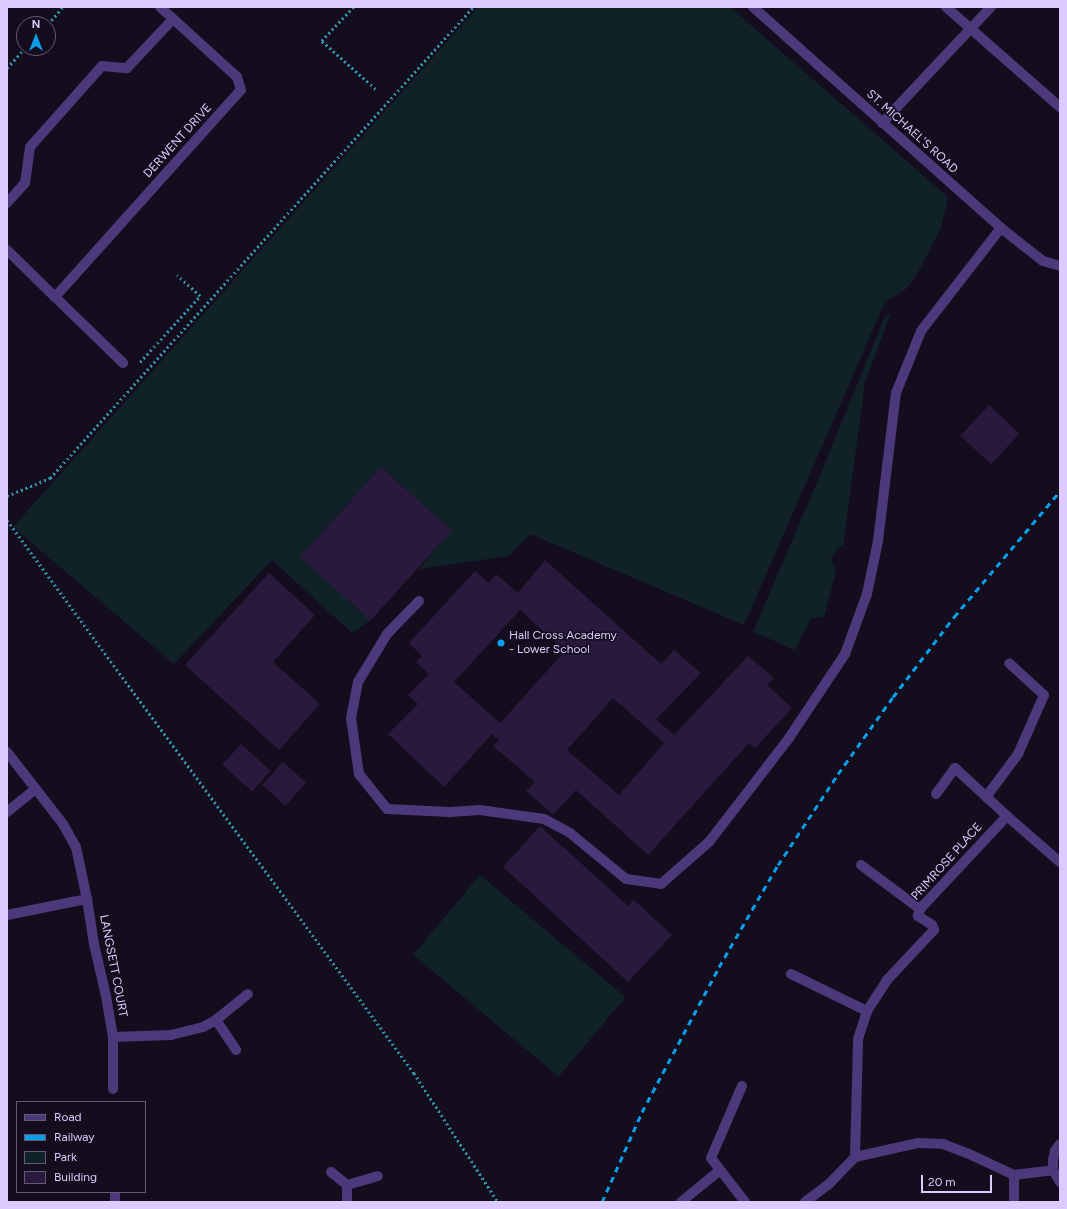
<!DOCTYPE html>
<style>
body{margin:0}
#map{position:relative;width:1067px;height:1209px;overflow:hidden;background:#130d1d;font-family:Figtree,sans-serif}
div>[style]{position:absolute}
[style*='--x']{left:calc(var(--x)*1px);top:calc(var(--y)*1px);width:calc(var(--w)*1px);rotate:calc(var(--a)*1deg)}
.green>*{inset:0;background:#102227;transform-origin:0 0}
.building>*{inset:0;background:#29193d;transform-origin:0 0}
.path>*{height:2.5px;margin-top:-1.25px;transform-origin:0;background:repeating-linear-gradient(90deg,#3295aa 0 2px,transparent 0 5px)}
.service>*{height:10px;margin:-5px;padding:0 5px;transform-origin:5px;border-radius:5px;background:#4b397b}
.minor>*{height:10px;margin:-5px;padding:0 5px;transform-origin:5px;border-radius:5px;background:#4b397b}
.rail>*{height:3px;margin-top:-1.5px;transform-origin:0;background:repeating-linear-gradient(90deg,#099eea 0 6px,transparent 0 11px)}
.dots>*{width:11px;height:11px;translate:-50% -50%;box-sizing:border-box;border:2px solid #130d1d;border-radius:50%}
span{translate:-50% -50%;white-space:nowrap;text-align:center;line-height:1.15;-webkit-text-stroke:3px #130d1d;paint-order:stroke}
.street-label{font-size:12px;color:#ddcbfd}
.poi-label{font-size:12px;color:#ddcbfd}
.left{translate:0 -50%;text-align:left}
.frame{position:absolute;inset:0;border:8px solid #ddcbfd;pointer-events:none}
.legend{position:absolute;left:16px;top:1101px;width:130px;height:92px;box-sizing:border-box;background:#130d1d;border:1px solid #645977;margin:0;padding:5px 7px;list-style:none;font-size:12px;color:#ddcbfd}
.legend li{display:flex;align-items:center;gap:8px;height:20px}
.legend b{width:20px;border:1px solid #645977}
.north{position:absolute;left:16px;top:16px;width:40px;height:40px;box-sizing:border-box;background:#130d1d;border:1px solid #645977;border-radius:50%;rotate:0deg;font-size:11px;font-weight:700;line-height:16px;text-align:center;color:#ddcbfd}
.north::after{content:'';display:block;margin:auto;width:14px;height:18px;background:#099eea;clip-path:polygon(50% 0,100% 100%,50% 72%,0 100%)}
.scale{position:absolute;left:921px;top:1175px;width:71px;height:18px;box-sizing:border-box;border:2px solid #ddcbfd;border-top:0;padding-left:5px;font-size:12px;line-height:14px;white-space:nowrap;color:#ddcbfd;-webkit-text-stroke:3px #130d1d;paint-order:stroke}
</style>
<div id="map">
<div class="green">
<i style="clip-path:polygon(478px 7px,730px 7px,948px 197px,941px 228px,917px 274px,905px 290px,885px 302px,744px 625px,530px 534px,509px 556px,419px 569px,451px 530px,381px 467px,300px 557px,371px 620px,352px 633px,272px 560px,174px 664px,13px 527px)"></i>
<i style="clip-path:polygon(891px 312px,865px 383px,843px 546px,838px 548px,831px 559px,836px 572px,824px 617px,811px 618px,795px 650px,753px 632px,826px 461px,884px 318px)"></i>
<i style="left:480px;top:875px;width:190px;height:104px;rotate:40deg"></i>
</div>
<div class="building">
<i style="left:989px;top:405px;width:42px;height:42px;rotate:43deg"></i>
<i style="left:381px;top:467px;width:95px;height:121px;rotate:42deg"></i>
<i style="clip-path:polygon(evenodd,545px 560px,661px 664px,674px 650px,701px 673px,656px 719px,674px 735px,748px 656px,774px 678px,767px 685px,792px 708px,755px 748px,749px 743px,648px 855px,576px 790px,553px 815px,526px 791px,535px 782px,493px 746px,499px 740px,492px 734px,444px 787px,388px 734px,418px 704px,408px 695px,429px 674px,416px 662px,422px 656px,409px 643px,475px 571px,489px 583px,496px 574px,518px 593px,545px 560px,520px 610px,565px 651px,500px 723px,454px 682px,520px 610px,545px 560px,613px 698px,664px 743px,619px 795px,567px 750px,613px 698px)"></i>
<i style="clip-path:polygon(269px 573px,315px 615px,273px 662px,320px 704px,279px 750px,185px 665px)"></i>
<i style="left:241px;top:744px;width:40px;height:28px;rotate:42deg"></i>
<i style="left:283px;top:762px;width:31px;height:31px;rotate:42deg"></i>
<i style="clip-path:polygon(540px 826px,628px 906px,634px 900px,672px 935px,628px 982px,503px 867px)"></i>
</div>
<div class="path">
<i style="--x:354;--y:7;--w:47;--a:133.3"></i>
<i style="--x:322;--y:41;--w:75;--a:41.8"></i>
<i style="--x:48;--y:24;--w:23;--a:-49"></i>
<i style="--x:7;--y:68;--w:27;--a:-48"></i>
<i style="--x:140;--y:362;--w:89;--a:-47.7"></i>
<i style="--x:200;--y:296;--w:31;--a:-138"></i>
<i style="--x:7;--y:496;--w:47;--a:-22.7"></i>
<i style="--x:50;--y:478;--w:633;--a:-48.07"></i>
<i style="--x:7;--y:520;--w:687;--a:53.65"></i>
<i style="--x:414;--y:1073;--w:154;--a:56.9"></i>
</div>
<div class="service">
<i style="--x:946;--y:7;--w:152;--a:41.3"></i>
<i style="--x:7;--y:203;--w:27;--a:-48"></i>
<i style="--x:25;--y:183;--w:36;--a:-82"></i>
<i style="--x:30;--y:147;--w:108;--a:-48.4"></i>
<i style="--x:102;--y:66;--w:25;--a:5"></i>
<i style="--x:127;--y:68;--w:67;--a:-46.8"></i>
<i style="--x:419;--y:601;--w:46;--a:134.1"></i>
<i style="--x:387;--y:634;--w:56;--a:121.1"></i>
<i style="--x:358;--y:682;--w:37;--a:101"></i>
<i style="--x:351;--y:718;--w:57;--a:81.9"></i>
<i style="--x:359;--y:774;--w:45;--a:51.3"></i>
<i style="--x:387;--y:809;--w:63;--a:2.7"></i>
<i style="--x:450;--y:812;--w:30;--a:-4"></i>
<i style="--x:480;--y:810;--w:65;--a:8"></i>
<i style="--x:544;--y:819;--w:30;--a:28"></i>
<i style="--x:570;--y:833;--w:72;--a:39.4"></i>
<i style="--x:626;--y:879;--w:35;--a:8"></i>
<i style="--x:661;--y:884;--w:64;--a:-41.2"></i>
<i style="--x:709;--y:842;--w:131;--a:-52.4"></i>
<i style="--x:789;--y:738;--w:101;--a:-56.3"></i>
<i style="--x:845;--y:654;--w:64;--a:-69.9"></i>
<i style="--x:867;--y:594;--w:54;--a:-78.3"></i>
<i style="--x:878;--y:541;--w:149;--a:-83.1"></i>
<i style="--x:896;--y:393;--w:67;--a:-68"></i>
<i style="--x:921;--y:331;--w:130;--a:-52.2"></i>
<i style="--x:936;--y:794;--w:32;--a:-54"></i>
<i style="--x:955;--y:768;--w:71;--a:42.7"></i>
<i style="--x:986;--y:797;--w:54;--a:-53.3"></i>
<i style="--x:1018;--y:754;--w:64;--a:-66.2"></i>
<i style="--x:1044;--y:695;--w:47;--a:-137.6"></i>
<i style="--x:7;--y:812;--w:36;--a:-39"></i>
<i style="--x:861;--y:865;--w:74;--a:36.7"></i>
<i style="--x:791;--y:974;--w:85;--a:26"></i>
<i style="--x:742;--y:1086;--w:78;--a:113.3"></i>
<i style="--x:711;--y:1158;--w:56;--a:52.3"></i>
<i style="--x:681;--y:1202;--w:50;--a:-39.4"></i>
</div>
<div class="minor">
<i style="--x:753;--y:7;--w:332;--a:41.7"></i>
<i style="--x:1001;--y:228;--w:53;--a:38.2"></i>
<i style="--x:1043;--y:261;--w:18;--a:16"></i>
<i style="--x:882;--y:123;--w:159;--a:-46.8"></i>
<i style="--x:7;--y:250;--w:67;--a:44.4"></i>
<i style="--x:55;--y:297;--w:278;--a:-48.1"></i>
<i style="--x:241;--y:90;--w:14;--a:-107"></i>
<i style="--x:237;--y:77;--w:104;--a:-137.7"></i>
<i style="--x:55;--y:297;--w:95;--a:44.1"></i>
<i style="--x:7;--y:752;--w:91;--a:52.1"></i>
<i style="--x:63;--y:824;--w:26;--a:61"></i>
<i style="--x:76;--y:847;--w:53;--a:78.1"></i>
<i style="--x:7;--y:915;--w:82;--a:-11.3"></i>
<i style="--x:87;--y:899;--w:46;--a:81.2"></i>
<i style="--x:94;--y:944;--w:53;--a:77"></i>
<i style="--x:106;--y:996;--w:42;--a:80.3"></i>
<i style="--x:113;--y:1037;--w:52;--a:90"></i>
<i style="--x:216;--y:1020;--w:36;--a:56"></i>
<i style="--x:113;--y:1037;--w:58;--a:-2"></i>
<i style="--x:171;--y:1035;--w:33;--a:-14"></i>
<i style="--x:203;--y:1027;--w:15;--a:-28"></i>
<i style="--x:216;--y:1020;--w:41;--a:-39.1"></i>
<i style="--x:1060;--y:1144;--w:9;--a:126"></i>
<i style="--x:1055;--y:1151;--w:9;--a:103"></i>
<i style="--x:1053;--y:1160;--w:10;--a:90"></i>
<i style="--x:1053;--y:1170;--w:14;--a:60"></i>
<i style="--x:855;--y:1157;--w:118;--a:-88.5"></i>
<i style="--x:858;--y:1039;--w:29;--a:-72"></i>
<i style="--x:867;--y:1011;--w:37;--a:-57"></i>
<i style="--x:887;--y:980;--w:69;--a:-46.8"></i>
<i style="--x:934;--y:930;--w:5;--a:-112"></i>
<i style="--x:932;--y:925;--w:17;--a:-147"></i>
<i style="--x:918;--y:916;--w:7;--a:-74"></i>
<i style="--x:920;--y:909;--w:127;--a:-46.9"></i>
<i style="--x:1007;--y:816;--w:70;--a:41"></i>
<i style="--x:331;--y:1172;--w:21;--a:39"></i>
<i style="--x:347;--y:1185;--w:17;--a:90"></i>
<i style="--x:1014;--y:1175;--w:27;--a:90"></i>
<i style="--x:347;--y:1185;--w:32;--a:-16"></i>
<i style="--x:115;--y:1193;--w:9;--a:90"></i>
<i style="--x:805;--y:1202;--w:30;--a:-37"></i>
<i style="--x:829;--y:1184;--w:37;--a:-46"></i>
<i style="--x:855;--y:1157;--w:65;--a:-12.5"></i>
<i style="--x:918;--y:1143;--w:25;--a:2"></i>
<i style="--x:943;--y:1144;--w:26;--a:21"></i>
<i style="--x:967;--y:1153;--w:52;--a:25.1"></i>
<i style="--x:1014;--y:1175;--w:39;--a:-7"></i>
</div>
<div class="rail">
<i style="--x:602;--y:1202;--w:98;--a:-66"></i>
<i style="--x:642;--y:1112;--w:164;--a:-62"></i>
<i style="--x:719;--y:967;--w:118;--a:-60"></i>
<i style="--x:778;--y:865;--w:109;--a:-56.6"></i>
<i style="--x:838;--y:774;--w:95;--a:-54.5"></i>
<i style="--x:893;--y:697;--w:101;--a:-52.7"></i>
<i style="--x:954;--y:617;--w:165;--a:-49.9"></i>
</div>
<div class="dots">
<i style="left:501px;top:643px;background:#099eea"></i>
</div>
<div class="street-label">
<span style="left:912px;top:132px;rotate:42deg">ST. MICHAEL'S ROAD</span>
<span style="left:178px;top:141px;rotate:-48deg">DERWENT DRIVE</span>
<span style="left:947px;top:862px;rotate:-48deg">PRIMROSE PLACE</span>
<span style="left:113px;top:966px;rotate:79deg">LANGSETT COURT</span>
</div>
<div class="poi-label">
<span class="left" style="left:509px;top:643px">Hall Cross Academy<br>- Lower School</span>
</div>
<div class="frame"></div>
<ul class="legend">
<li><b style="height:5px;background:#4b397b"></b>Road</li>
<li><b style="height:5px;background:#099eea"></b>Railway</li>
<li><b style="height:11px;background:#102227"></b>Park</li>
<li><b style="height:11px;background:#29193d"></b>Building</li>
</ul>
<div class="north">N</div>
<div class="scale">20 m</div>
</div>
